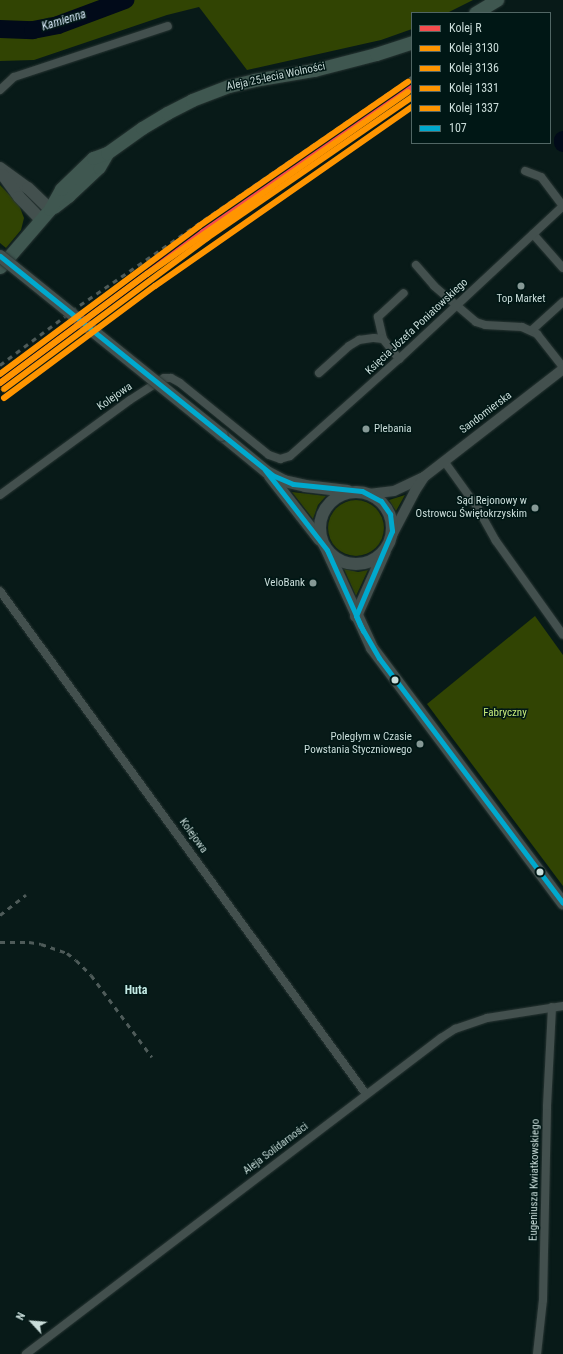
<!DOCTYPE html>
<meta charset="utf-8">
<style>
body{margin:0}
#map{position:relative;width:563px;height:1354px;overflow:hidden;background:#081a18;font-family:"Roboto Condensed",sans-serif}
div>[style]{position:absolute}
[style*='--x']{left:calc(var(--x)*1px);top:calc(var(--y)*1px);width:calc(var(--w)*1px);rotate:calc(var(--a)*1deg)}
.green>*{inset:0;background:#314403}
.round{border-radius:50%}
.river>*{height:18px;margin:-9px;padding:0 9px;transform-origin:9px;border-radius:9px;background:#010a19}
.roads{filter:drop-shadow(0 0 1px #283533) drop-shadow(0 0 1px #283533)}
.minor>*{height:8px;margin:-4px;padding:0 4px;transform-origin:4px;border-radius:4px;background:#43504e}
.tertiary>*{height:10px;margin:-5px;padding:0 5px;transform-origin:5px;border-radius:5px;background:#43504e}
.secondary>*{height:12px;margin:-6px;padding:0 6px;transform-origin:6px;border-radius:6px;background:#43504e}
.secondary>.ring{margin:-6px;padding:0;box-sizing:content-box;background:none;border:12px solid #43504e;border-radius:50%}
.primary>*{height:13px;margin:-6.5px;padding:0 6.5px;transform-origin:6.5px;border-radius:6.5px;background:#3f5750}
.rail>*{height:3px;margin-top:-1.5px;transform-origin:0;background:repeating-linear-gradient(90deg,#4e5b59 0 5px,transparent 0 10px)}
.bridges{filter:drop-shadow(0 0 1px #283533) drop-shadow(0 0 1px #283533)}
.secondary-bridge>*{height:12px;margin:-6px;padding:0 6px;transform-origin:6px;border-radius:6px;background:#43504e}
.bus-1>*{height:5px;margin:-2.5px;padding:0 2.5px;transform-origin:2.5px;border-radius:2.5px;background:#00a9ce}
.rail-1>*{height:6px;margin:-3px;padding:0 3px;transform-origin:3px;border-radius:3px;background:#f54d4d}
.rail-2>*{height:6px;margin:-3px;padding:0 3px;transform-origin:3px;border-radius:3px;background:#ff9500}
.rail-3>*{height:6px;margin:-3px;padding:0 3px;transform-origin:3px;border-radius:3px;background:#ff9500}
.rail-4>*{height:6px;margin:-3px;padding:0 3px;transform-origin:3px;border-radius:3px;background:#ff9500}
.rail-5>*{height:6px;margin:-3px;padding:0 3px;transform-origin:3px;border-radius:3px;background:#ff9500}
.dots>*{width:11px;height:11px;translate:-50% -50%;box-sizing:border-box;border:2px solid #001715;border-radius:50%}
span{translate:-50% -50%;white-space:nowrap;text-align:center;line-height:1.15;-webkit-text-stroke:3px #001715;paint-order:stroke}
.street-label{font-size:11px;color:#caddda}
.poi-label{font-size:11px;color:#caddda}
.left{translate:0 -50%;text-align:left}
.right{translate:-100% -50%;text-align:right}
.park-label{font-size:11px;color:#c6ec7b}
.water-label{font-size:12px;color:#d5e7f7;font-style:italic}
.neighbourhood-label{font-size:12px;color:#c4ebe5;font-weight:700}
.legend{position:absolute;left:411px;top:12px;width:140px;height:132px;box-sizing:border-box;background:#001715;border:1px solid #516664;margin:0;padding:5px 7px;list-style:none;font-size:12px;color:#caddda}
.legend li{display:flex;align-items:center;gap:8px;height:20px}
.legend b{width:20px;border:1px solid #516664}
.north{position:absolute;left:12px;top:1302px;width:40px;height:40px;-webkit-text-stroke:3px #001715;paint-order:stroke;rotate:296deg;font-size:11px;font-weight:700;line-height:16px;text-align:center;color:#caddda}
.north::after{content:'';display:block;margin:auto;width:14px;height:18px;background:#caddda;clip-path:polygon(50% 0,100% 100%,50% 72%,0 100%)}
</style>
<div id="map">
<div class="green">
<i style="clip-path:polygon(0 0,473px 0,447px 13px,412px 13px,412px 29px,381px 40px,247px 70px,199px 7px,167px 15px,34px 60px,0 61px)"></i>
<i style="clip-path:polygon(0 185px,19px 205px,24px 218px,21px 230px,6px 248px,0 243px)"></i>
<i style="clip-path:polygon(292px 492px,326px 496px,318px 505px,313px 519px)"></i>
<i style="clip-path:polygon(405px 495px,396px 511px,389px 500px)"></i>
<i class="round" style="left:328px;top:500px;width:56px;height:56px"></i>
<i style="clip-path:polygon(344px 569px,358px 572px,368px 570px,356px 596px)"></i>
<i style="clip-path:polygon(535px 616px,563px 655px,563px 886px,427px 704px)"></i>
</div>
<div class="river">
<i style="--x:0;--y:29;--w:33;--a:2"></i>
<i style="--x:33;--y:30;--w:25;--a:-11"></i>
<i style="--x:58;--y:25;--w:72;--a:-20.5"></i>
<i style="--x:563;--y:140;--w:3;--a:90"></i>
</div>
<div class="roads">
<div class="minor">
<i style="--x:0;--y:90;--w:19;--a:-43"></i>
<i style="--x:14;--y:77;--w:162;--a:-18.3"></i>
<i style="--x:533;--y:234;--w:45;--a:48.6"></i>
<i style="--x:416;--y:265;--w:28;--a:49"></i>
<i style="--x:434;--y:286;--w:55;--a:40.6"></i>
<i style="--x:476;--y:322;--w:9;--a:18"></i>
<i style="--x:485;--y:325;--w:37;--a:3"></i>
<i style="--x:522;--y:327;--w:17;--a:25"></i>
<i style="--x:537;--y:334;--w:42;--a:51.8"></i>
<i style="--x:532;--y:330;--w:42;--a:-42.1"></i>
<i style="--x:383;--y:339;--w:23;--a:-103"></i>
<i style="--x:378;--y:317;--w:35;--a:-43"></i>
<i style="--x:319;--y:373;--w:40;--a:-42"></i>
<i style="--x:349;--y:346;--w:12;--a:-31"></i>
<i style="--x:359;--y:340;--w:15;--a:-8"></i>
<i style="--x:374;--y:338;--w:9;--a:6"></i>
<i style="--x:383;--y:339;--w:26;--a:51"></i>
<i style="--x:444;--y:461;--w:57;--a:54.3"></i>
<i style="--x:477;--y:507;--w:39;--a:61"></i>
<i style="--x:496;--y:541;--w:115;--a:54.5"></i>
<i style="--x:0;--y:495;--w:161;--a:-36.2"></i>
<i style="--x:130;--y:400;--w:40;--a:-32.9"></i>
<i style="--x:164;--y:378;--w:7;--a:0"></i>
<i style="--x:171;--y:378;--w:10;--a:29"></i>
<i style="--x:180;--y:383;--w:114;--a:39"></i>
<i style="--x:269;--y:455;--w:12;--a:20"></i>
<i style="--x:280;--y:459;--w:10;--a:-17"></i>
<i style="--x:290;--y:456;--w:146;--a:-41.7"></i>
<i style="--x:399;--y:359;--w:224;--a:-43"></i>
<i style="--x:563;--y:206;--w:36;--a:-127"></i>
<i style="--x:541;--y:177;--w:17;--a:-159"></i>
<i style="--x:0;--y:591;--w:622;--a:53.96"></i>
<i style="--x:26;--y:1354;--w:522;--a:-37.29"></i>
<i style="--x:441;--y:1038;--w:17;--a:-33"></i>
<i style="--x:455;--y:1029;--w:34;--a:-19"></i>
<i style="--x:487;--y:1018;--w:77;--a:-9"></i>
<i style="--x:537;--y:1354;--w:54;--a:-83.7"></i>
<i style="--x:543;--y:1300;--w:194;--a:-88.8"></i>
<i style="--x:547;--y:1106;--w:99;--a:-87.1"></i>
</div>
<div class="tertiary">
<i style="--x:369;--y:494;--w:25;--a:-7"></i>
<i style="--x:394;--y:491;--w:31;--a:-25"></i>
<i style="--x:389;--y:541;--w:56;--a:-62.5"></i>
<i style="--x:415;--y:491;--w:17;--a:-57"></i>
<i style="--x:424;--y:477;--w:176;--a:-37.8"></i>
</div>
<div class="secondary">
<i style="--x:0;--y:168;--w:34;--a:36"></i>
<i style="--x:28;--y:188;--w:30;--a:44"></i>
<i style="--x:3;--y:175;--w:27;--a:54"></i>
<i style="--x:19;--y:197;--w:32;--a:46"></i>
<i style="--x:222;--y:435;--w:58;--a:39.4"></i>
<i style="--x:267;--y:472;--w:19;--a:28"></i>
<i style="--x:284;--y:481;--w:22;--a:13"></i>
<i style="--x:305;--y:486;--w:43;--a:6.6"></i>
<i style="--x:270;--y:476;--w:81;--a:52"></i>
<i class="ring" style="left:320px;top:492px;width:60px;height:60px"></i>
<i style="--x:327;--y:550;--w:108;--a:65.3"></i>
<i style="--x:372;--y:648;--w:319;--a:53.2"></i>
<i style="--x:356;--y:616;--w:71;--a:-66"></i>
</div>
<div class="primary">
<i style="--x:475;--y:13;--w:26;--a:-31"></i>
<i style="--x:54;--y:207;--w:18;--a:-38"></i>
<i style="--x:68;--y:196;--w:42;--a:-43.1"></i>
<i style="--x:99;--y:167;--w:16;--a:-60"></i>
<i style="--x:0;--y:267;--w:77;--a:-49.2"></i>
<i style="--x:50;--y:209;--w:23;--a:-61"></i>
<i style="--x:61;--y:189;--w:45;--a:-44.1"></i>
<i style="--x:93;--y:158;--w:15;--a:-20"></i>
<i style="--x:107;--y:153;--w:43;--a:-35.5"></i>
<i style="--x:142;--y:128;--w:29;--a:-31"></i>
<i style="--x:167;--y:113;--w:28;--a:-27"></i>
<i style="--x:192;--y:100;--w:40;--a:-21"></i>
<i style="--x:229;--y:86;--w:26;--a:-13"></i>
<i style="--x:254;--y:80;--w:61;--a:-9.5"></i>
<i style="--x:314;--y:70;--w:64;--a:-14.5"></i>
<i style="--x:376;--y:54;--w:38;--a:-18"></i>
</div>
</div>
<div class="rail">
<i style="--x:0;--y:365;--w:100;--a:-36.9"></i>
<i style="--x:80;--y:305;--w:403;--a:-34.5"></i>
<i style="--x:0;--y:915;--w:33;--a:-38"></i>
<i style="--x:0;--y:942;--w:29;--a:0"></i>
<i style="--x:29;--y:942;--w:12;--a:9"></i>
<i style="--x:41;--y:944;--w:28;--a:19"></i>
<i style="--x:67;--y:953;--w:11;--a:38"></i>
<i style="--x:76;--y:960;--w:21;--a:45"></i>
<i style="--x:91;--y:975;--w:102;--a:53.4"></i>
</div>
<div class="bridges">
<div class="secondary-bridge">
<i style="--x:0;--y:256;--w:285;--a:38.9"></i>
</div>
</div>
<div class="bus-1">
<i style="--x:0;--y:256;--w:349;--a:38.8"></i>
<i style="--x:272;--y:475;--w:23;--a:23"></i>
<i style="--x:293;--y:484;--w:69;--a:5.8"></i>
<i style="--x:362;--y:491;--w:21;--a:28"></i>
<i style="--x:381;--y:501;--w:16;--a:55"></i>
<i style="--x:390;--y:514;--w:17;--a:83"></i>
<i style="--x:392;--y:531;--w:92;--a:113"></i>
<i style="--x:356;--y:616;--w:10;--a:66"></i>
<i style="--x:360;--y:625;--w:38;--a:60"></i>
<i style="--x:379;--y:658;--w:306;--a:53.1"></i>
<i style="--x:265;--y:470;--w:101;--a:52.2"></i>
<i style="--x:327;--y:550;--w:89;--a:66"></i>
</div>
<div class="rail-1">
<i style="--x:0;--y:383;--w:253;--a:-36.6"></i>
<i style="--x:203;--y:232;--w:254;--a:-34.6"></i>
</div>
<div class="rail-2">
<i style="--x:4;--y:389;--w:253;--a:-36.6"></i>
<i style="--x:207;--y:238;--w:249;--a:-34.5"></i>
</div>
<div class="rail-3">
<i style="--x:0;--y:374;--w:248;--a:-36.6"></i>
<i style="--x:199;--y:226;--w:254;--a:-34.6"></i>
</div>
<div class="rail-4">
<i style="--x:4;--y:398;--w:188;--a:-36.6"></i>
<i style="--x:155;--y:286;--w:313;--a:-34.9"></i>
</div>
<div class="rail-5">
<i style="--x:0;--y:383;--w:183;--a:-36.6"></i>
<i style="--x:147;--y:274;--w:318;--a:-34.9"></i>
</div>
<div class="dots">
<i style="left:521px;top:286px;background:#869996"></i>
<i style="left:366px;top:429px;background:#869996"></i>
<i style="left:535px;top:508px;background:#869996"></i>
<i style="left:313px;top:583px;background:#869996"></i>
<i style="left:395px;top:680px;background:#caddda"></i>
<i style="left:420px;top:744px;background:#869996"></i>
<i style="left:540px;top:872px;background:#caddda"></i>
</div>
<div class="street-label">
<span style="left:276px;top:77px;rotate:-12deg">Aleja 25-lecia Wolności</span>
<span style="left:417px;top:327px;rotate:-43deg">Księcia Józefa Poniatowskiego</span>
<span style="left:115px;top:397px;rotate:-35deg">Kolejowa</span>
<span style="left:486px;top:413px;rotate:-37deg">Sandomierska</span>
<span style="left:193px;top:836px;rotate:54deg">Kolejowa</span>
<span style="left:276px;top:1149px;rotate:-37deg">Aleja Solidarności</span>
<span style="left:535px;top:1180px;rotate:-89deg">Eugeniusza Kwiatkowskiego</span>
</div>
<div class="poi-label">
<span style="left:521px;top:299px">Top Market</span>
<span class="left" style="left:374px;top:429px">Plebania</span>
<span class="right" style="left:527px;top:508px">Sąd Rejonowy w<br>Ostrowcu Świętokrzyskim</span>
<span class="right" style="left:305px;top:583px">VeloBank</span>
<span class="right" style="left:412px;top:744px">Poległym w Czasie<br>Powstania Styczniowego</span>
</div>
<div class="park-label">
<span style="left:505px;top:713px">Fabryczny</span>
</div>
<div class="water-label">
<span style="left:64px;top:21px;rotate:-17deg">Kamienna</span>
</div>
<div class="neighbourhood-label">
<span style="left:136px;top:991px">Huta</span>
</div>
<ul class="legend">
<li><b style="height:5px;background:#f54d4d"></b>Kolej R</li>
<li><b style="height:5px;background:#ff9500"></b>Kolej 3130</li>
<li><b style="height:5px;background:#ff9500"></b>Kolej 3136</li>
<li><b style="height:5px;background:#ff9500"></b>Kolej 1331</li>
<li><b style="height:5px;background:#ff9500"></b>Kolej 1337</li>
<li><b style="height:5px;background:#00a9ce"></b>107</li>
</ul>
<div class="north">N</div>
</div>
